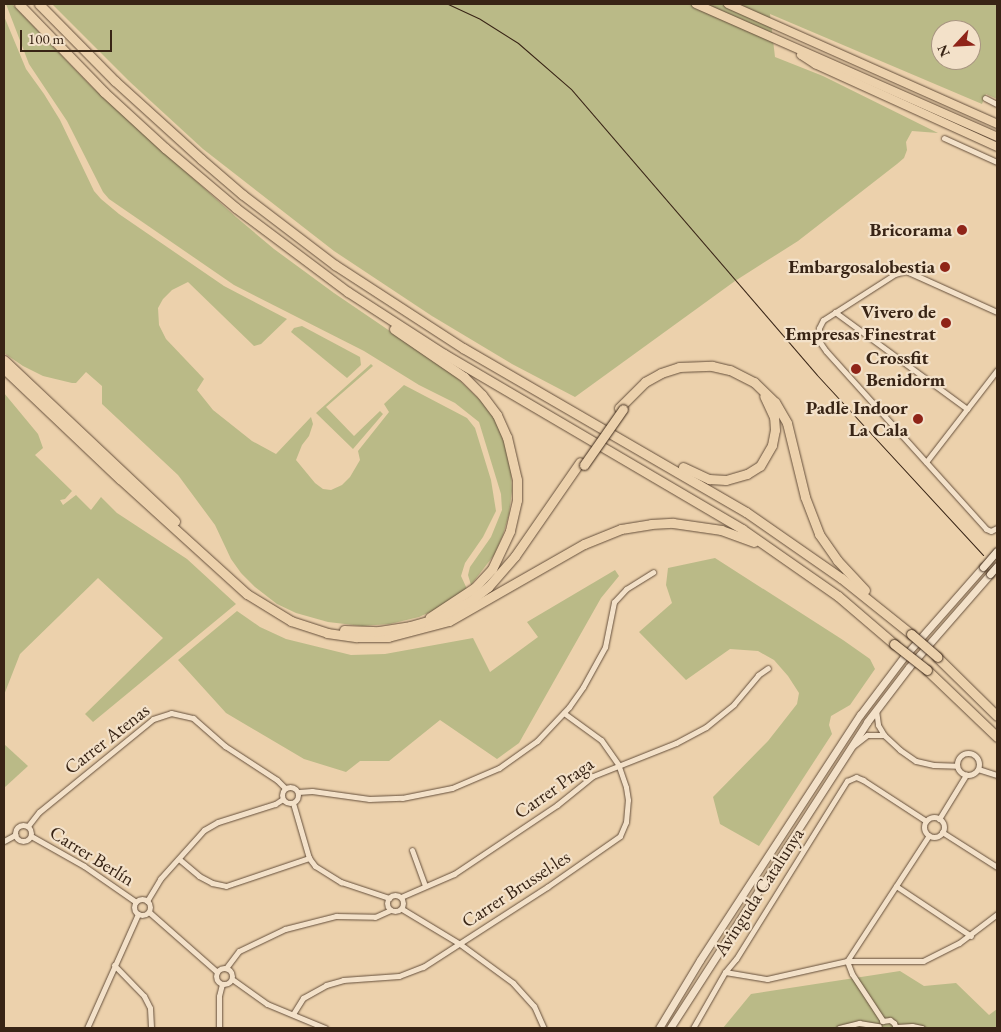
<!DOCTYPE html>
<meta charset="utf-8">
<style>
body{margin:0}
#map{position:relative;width:1001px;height:1032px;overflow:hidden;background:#ecd1ac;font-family:"EB Garamond",serif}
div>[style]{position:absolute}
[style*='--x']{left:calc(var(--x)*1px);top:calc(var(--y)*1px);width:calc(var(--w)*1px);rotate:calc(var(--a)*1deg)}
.green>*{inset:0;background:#baba87}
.roads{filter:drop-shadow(0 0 1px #654f3b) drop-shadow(0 0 1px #654f3b)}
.minor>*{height:5px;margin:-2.5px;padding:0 2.5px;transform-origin:2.5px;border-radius:2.5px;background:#f3e1c9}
.minor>.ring{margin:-2.5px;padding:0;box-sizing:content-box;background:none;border:5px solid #f3e1c9;border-radius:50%}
.secondary>*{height:7px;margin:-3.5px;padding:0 3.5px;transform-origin:3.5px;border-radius:3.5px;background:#f3e1c9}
.trunk>*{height:8px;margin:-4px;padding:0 4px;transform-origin:4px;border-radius:4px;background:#ecd1ac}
.motorway>*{height:9px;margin:-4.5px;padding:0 4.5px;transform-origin:4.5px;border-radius:4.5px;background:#ecd1ac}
.tram>*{height:1px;margin:-0.5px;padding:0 0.5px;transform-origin:0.5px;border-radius:0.5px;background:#382415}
.bridges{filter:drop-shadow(0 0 1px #382415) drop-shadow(0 0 1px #382415)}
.secondary-bridge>*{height:7px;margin:-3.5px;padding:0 3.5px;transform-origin:3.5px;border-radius:3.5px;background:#f3e1c9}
.motorway-bridge>*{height:9px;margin:-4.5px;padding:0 4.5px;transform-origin:4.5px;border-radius:4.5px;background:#ecd1ac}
.dots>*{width:14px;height:14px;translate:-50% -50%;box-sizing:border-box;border:2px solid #f3e1c9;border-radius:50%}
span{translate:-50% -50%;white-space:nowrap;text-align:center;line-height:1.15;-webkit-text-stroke:4.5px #f3e1c9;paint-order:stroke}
.poi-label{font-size:19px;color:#382415;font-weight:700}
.right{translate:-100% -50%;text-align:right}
.left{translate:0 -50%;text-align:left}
.street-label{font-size:19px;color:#382415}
.frame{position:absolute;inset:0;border:5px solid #382415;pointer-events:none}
.north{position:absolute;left:931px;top:20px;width:50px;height:50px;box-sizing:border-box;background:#f3e1c9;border:1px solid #a89581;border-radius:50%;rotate:245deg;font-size:14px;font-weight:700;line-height:20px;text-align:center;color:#382415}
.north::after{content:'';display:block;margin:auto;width:18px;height:22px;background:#8f2418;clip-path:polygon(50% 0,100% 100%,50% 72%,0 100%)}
.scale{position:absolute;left:20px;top:30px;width:92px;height:22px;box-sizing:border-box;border:2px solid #382415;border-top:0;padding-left:6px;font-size:15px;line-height:18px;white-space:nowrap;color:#382415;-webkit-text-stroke:4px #f3e1c9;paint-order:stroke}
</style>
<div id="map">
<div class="green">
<i style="clip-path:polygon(6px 4px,12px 4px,92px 87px,236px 217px,274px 249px,334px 293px,453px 374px,484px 404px,495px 420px,505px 444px,511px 469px,512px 491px,509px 514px,503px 535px,494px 555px,471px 585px,468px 575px,470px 567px,491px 537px,502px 510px,501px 494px,479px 422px,455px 403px,419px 385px,364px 351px,234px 285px,109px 199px,103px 192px,67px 121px,29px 64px)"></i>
<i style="clip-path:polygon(evenodd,52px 4px,997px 4px,997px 99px,986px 94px,982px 104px,770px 14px,775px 57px,823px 76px,938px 133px,912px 131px,906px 142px,907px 150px,904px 158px,897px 164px,798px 241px,735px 281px,575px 397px,512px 364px,432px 316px,334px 251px,203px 149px,130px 82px,52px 4px,941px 30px,971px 30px,971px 60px,941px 60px,941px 30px)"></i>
<i style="clip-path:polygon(4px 16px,26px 69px,44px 94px,60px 120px,94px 191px,101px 199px,119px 214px,224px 286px,287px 319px,261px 344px,254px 346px,188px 282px,172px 290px,163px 299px,158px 308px,159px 325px,166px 339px,204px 379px,197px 390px,213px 410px,252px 441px,276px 454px,311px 417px,313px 424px,309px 436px,302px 445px,296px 460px,315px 483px,323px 489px,331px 490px,342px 485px,350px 477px,360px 460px,358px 451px,389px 412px,384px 404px,404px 385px,467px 418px,475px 428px,491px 480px,496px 511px,483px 537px,465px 563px,461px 576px,467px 589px,439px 608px,419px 617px,390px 624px,362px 626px,328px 622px,296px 613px,277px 604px,255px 587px,241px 573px,231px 559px,215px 525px,178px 475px,102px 404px,102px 386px,86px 372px,76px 383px,72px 383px,43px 376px,23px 366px,4px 353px)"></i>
<i style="clip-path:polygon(302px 326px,360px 357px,361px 365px,347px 378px,291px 332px,294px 328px)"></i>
<i style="clip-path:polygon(371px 364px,373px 366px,326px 407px,354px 436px,380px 411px,383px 414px,353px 449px,316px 413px)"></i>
<i style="clip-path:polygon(4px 393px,38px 434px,43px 448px,35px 455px,72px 491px,65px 499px,60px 500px,63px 505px,76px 495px,91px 510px,101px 497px,117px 513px,187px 559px,236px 604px,93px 722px,85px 714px,163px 638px,98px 578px,20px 654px,4px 695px)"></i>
<i style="clip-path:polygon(715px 558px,843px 640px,870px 659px,875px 669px,850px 705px,831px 716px,829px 725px,832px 734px,759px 846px,720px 824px,713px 797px,768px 741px,797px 704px,799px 693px,788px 676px,774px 660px,758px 651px,730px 649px,686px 680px,639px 632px,672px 603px,666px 585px,668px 568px)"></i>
<i style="clip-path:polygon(615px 570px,619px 576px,601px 598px,519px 743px,497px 759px,440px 720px,389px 761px,360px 761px,346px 772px,304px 759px,226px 713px,178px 660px,237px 611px,260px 627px,286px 639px,351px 655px,385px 654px,473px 638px,490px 672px,538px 637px,527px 622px)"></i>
<i style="clip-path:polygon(4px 744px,28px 766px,4px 788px)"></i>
<i style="clip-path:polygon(900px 971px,924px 986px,956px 983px,989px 1015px,997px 1009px,997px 1028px,723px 1028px,751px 994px)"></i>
</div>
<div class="roads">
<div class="minor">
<i style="--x:985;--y:98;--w:13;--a:27"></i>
<i style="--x:944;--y:138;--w:58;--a:24.4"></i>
<i style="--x:835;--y:312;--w:164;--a:36.3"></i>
<i style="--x:997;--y:312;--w:100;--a:-155.7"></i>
<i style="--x:906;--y:271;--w:11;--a:165"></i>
<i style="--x:895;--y:274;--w:85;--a:147.4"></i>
<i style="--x:823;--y:320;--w:9;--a:117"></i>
<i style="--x:819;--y:328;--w:13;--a:90"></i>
<i style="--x:819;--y:341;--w:12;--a:55"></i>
<i style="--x:826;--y:351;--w:239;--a:48"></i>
<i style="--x:986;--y:529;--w:5;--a:22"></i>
<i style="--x:991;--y:531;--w:7;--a:-27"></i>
<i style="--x:926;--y:462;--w:116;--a:-52.3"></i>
<i style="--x:876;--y:710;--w:15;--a:82"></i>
<i style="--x:878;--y:725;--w:12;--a:59"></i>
<i style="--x:884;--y:735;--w:22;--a:43"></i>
<i style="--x:900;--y:750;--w:19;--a:35"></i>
<i style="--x:916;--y:761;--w:18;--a:13"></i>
<i style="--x:934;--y:765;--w:23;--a:2"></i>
<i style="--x:853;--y:746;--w:18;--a:-38"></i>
<i style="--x:867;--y:735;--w:17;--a:0"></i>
<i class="ring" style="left:957px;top:753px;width:17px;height:17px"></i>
<i style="--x:978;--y:769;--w:20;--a:18"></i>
<i class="ring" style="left:282px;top:787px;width:11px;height:11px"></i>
<i style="--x:298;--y:792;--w:14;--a:-4"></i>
<i style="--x:312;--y:791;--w:58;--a:8"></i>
<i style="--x:369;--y:799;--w:33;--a:-2"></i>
<i style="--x:402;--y:798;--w:51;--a:-11.3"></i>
<i style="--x:452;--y:788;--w:51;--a:-23.1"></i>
<i style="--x:499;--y:768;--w:47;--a:-35.4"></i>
<i style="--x:537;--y:741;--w:47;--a:-46.7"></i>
<i style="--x:569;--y:707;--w:24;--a:-55"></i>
<i style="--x:583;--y:687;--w:46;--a:-61.2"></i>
<i style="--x:605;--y:647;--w:46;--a:-78.7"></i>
<i style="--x:614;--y:602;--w:18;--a:-47"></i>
<i style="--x:626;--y:589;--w:32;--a:-32"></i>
<i style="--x:293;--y:803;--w:57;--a:73.8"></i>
<i style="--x:309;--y:858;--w:10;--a:53"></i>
<i style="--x:315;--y:866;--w:31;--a:32"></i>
<i style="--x:341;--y:882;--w:51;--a:18.4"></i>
<i class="ring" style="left:924px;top:817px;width:15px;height:15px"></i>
<i style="--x:939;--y:819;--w:52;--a:-58.5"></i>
<i class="ring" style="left:15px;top:825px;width:11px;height:11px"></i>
<i style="--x:28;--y:826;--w:18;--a:-52"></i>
<i style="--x:39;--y:812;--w:147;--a:-39.2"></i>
<i style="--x:153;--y:719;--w:19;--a:-18"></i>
<i style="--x:171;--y:713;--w:23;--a:13"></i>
<i style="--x:193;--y:718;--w:43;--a:41.2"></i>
<i style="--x:225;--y:746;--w:62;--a:33.2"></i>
<i style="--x:277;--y:780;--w:11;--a:45"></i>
<i style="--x:942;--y:832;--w:65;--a:32.5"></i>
<i style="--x:31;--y:836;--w:61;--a:29.5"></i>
<i style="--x:84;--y:866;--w:63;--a:34.7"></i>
<i style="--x:4;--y:841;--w:13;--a:-29"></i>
<i style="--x:412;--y:850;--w:38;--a:70"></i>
<i style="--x:179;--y:859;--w:26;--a:40"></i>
<i style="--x:199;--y:876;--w:15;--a:28"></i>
<i style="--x:212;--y:883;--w:14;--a:12"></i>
<i style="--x:226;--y:886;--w:88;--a:-18.6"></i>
<i style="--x:896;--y:886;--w:90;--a:33.7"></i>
<i class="ring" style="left:387px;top:895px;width:11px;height:11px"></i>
<i style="--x:401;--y:897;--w:58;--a:-23.5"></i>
<i style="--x:454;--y:874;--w:124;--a:-33.8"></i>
<i style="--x:557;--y:805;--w:46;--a:-38.9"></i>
<i style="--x:593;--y:776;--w:89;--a:-21.7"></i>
<i style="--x:676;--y:743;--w:34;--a:-28"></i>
<i style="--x:706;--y:727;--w:36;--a:-39"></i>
<i style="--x:734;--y:704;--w:38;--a:-50"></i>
<i style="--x:758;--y:675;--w:12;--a:-35"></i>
<i class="ring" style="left:134px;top:899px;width:11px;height:11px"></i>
<i style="--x:147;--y:901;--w:26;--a:-59"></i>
<i style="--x:160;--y:879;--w:66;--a:-48.1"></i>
<i style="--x:204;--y:830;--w:16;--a:-30"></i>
<i style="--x:218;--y:822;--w:60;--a:-17.5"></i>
<i style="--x:275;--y:804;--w:9;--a:-32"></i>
<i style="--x:402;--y:909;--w:68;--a:31.1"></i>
<i style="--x:460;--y:944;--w:66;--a:36.3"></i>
<i style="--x:513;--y:983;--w:31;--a:48"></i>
<i style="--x:534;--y:1006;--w:24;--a:66"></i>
<i style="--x:149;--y:912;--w:91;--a:41.4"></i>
<i style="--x:114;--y:965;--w:43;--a:45.9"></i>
<i style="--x:144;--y:996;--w:13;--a:63"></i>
<i style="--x:150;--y:1008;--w:20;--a:87"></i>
<i class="ring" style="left:216px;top:968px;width:11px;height:11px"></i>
<i style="--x:226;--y:968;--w:21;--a:-53"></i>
<i style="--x:239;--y:951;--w:51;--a:-25.6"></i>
<i style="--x:285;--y:929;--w:53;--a:-14.3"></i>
<i style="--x:336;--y:916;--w:39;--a:1"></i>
<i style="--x:375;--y:917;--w:17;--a:-24"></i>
<i style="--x:725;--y:972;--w:43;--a:9.5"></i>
<i style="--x:767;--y:979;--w:82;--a:-12.7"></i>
<i style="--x:847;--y:961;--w:76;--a:0"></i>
<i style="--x:923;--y:961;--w:40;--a:-26.6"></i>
<i style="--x:959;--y:943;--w:48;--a:-37.3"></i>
<i style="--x:232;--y:979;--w:43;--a:35.5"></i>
<i style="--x:267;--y:1004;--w:63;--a:22.5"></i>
<i style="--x:293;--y:1014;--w:19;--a:-58"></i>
<i style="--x:303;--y:998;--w:26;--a:-29"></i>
<i style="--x:326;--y:985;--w:18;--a:-16"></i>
<i style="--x:343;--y:980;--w:56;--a:-4.1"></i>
<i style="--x:399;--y:976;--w:26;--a:-21"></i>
<i style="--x:423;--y:967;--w:148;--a:-32.8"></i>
<i style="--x:547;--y:887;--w:89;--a:-34.9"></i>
<i style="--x:620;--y:836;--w:15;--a:-67"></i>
<i style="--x:626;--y:822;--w:22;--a:-85"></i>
<i style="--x:628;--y:800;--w:13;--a:-99"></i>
<i style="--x:626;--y:787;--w:24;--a:-109"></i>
<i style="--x:618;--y:764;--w:29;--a:-125"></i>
<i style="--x:601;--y:740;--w:46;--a:-143.9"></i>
<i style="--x:882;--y:1021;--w:8;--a:-7"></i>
<i style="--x:890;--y:1020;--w:5;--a:37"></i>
<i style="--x:894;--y:1023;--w:5;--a:68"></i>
<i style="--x:883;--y:1021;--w:56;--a:-123.4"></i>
<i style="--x:852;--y:974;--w:14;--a:-111"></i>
<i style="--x:847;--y:961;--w:150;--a:-56.9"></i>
<i style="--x:896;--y:1027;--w:16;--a:-4"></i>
<i style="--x:912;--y:1026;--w:10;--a:11"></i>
<i style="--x:87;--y:1028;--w:125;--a:-65.9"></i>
<i style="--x:219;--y:1028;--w:32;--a:-90"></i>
<i style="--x:219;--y:996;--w:12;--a:-76"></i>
<i style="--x:693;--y:1028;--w:64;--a:-60.3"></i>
<i style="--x:725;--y:972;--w:17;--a:-50"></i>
<i style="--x:736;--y:959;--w:210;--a:-58.1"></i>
<i style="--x:847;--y:781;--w:10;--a:-24"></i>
<i style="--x:856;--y:777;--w:8;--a:23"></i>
<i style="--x:863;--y:780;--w:75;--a:33.1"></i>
<i style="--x:839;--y:1028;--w:21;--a:-14"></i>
<i style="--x:859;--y:1023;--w:20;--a:9"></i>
</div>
<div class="secondary">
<i style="--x:659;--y:1028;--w:79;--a:-58.9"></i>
<i style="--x:700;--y:960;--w:293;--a:-56.9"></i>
<i style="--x:860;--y:715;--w:71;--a:-53"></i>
<i style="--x:903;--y:658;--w:121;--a:-48.7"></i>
<i style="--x:670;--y:1028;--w:364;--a:-57.2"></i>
<i style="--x:867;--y:722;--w:69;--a:-52.6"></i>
<i style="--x:909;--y:667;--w:123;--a:-48.9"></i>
</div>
<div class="trunk">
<i style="--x:696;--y:4;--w:329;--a:23.8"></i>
<i style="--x:728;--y:4;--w:295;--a:24"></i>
<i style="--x:801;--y:55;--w:17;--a:33"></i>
<i style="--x:815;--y:64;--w:200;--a:24.5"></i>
</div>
<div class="motorway">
<i style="--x:19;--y:4;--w:122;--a:46"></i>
<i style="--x:104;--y:92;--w:83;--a:42.6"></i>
<i style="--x:165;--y:148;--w:93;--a:40.2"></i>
<i style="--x:236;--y:208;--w:140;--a:36.9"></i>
<i style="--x:348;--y:292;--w:114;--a:32.9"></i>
<i style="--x:444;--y:354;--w:346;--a:30.4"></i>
<i style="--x:742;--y:529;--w:117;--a:34.9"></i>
<i style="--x:838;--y:596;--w:74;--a:40.6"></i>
<i style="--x:39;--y:4;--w:108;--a:45.4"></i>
<i style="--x:115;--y:81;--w:116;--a:42.2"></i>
<i style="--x:201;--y:159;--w:55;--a:40.6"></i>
<i style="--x:243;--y:195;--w:116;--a:37.3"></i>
<i style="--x:335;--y:265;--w:153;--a:33"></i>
<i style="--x:463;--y:348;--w:327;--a:30.1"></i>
<i style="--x:746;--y:512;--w:116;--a:34.8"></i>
<i style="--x:841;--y:578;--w:90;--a:38.7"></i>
<i style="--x:394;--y:329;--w:85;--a:34.4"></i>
<i style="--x:464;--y:377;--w:25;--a:45"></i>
<i style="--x:482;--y:395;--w:25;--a:53"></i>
<i style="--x:497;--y:415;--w:24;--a:66"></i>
<i style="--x:507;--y:437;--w:44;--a:76.9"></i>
<i style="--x:517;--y:480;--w:20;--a:90"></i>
<i style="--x:517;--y:500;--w:32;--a:103"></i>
<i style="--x:510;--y:531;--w:42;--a:115.3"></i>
<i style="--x:492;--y:569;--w:26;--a:133"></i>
<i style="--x:474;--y:588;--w:53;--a:146.6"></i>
<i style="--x:4;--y:360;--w:235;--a:43.3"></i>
<i style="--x:4;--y:369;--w:160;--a:43.5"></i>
<i style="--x:120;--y:479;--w:171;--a:42.2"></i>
<i style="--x:247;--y:594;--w:52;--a:31.5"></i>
<i style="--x:291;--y:621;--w:38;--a:18"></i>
<i style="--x:327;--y:633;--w:30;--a:8"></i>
<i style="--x:357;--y:637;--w:31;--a:0"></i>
<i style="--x:388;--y:637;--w:63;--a:-14.7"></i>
<i style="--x:449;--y:621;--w:155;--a:-29.7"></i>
<i style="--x:584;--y:544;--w:40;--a:-22"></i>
<i style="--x:621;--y:529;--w:30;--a:-9"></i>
<i style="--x:651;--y:524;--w:22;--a:-3"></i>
<i style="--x:673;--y:523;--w:49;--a:8.3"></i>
<i style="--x:721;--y:530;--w:35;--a:20"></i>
<i style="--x:619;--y:408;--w:37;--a:-45"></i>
<i style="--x:645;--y:382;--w:18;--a:-29"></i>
<i style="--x:661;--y:373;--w:19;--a:-18"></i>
<i style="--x:679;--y:367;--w:33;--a:-2"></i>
<i style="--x:712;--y:366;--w:18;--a:13"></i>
<i style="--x:730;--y:370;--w:27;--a:27"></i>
<i style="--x:754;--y:382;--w:29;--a:44"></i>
<i style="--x:775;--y:402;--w:24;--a:60"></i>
<i style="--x:787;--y:423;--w:76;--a:76.3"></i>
<i style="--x:805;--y:497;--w:40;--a:69"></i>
<i style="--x:819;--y:534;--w:32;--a:55"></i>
<i style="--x:837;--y:560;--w:41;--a:47"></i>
<i style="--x:683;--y:467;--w:29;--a:25"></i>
<i style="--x:709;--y:479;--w:17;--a:3"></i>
<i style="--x:726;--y:480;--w:22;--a:-16"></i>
<i style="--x:747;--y:474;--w:15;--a:-32"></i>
<i style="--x:760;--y:466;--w:24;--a:-60"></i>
<i style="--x:772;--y:445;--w:15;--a:-79"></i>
<i style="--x:775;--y:430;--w:13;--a:-94"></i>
<i style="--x:774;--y:417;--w:23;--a:-115"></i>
<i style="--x:344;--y:630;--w:35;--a:2"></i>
<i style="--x:379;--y:631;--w:31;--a:-9"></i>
<i style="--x:410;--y:626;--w:29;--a:-16"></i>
<i style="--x:438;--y:618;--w:36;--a:-28"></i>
<i style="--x:470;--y:601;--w:23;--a:-38"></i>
<i style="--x:488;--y:587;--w:41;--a:-48.9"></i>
<i style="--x:515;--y:556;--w:114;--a:-55.3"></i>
<i style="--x:937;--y:657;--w:84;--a:44.5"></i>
<i style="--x:927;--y:670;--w:97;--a:43.7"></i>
</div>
</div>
<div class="tram">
<i style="--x:448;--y:4;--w:35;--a:25"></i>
<i style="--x:480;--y:19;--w:45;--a:32.3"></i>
<i style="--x:518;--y:43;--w:70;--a:41"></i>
<i style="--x:571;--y:89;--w:377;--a:49.3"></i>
<i style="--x:817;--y:375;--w:245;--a:47.3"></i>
</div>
<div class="bridges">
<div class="secondary-bridge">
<i style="--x:983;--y:567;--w:21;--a:-49"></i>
<i style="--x:990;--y:574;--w:11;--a:-49"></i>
</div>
<div class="motorway-bridge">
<i style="--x:584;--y:465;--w:68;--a:-55.1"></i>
<i style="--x:911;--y:634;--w:35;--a:41"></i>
<i style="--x:894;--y:644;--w:42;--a:38.2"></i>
</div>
</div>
<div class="dots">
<i style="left:962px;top:230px;background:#8f2418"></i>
<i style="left:945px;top:267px;background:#8f2418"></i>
<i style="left:946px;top:323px;background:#8f2418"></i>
<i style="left:856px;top:369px;background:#8f2418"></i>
<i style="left:918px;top:419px;background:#8f2418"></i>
</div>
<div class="poi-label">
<span class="right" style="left:952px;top:230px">Bricorama</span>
<span class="right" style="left:935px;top:267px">Embargosalobestia</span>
<span class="right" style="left:936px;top:323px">Vivero de<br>Empresas Finestrat</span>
<span class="left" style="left:866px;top:369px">Crossfit<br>Benidorm</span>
<span class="right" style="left:908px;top:419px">Padle Indoor<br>La Cala</span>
</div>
<div class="street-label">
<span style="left:107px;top:739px;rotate:-38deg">Carrer Atenas</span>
<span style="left:554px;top:788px;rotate:-35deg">Carrer Praga</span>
<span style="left:92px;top:856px;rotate:32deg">Carrer Berlín</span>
<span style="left:516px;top:889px;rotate:-33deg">Carrer Brussel·les</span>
<span style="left:759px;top:892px;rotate:-57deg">Avinguda Catalunya</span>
</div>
<div class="frame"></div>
<div class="north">N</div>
<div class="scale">100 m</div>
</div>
